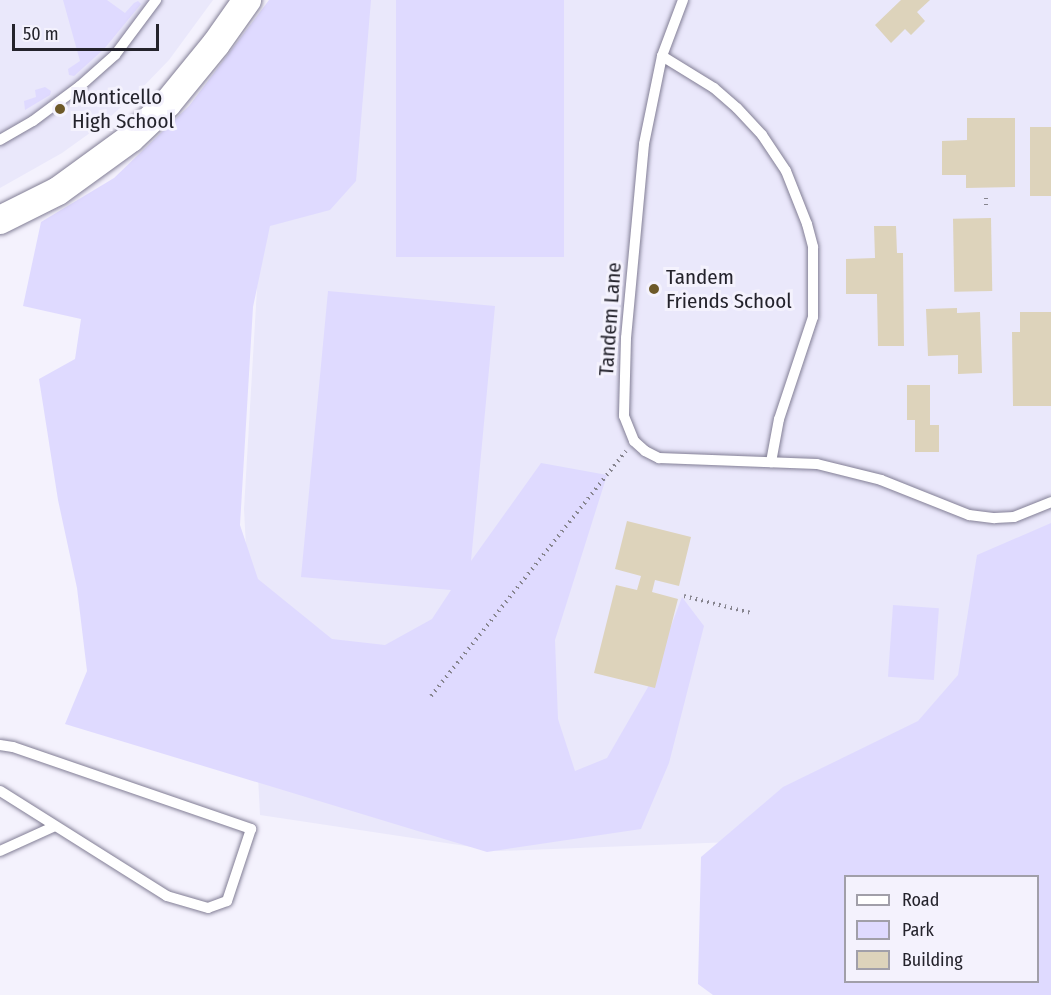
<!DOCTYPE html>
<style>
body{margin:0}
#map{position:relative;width:1051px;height:995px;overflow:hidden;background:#f4f2fd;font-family:"Fira Sans Condensed",sans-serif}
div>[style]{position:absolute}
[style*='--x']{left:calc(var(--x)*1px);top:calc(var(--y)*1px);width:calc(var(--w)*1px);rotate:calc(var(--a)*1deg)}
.built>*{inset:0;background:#eae8fb}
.green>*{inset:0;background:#dfdaff;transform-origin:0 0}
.building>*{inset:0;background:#ddd3bb;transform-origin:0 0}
.path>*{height:4px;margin-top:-2px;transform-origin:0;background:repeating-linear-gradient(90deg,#87858f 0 1.5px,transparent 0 6px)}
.roads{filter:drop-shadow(0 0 2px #827e95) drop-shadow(0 0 2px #827e95)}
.service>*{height:10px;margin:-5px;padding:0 5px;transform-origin:5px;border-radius:5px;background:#fff}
.tertiary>*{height:28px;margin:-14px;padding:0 14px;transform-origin:14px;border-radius:14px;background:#fff}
.dots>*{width:16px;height:16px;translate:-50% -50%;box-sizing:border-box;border:3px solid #f4f2fd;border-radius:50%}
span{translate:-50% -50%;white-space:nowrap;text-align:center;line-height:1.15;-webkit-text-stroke:6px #f4f2fd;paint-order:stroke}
.poi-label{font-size:21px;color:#24232c}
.left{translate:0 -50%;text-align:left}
.street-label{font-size:21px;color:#24232c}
.legend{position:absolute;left:844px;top:875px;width:195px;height:108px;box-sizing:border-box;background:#f4f2fd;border:2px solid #a19fa9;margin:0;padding:8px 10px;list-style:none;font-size:18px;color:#24232c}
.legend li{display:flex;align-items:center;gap:12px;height:30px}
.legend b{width:30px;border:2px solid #a19fa9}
.scale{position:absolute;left:12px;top:24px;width:147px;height:27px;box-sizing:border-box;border:3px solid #24232c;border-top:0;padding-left:8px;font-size:18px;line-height:21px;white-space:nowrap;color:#24232c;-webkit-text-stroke:4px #f4f2fd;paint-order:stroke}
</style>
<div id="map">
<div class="built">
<i style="clip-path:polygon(0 0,213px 0,169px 60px,138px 92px,101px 125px,62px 153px,0 188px)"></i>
<i style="clip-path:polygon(336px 0,1051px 0,1051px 761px,834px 838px,499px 851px,260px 815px,244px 509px,270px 68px)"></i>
</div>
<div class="green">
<i style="clip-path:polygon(63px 0,107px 0,125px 13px,134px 3px,138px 1px,141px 4px,104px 49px,74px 76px,69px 75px,68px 69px,80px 61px)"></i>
<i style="clip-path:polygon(269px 0,371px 0,356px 181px,330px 210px,270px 226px,253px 307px,240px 525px,258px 579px,332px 639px,385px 645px,432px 619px,451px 590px,301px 577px,328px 291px,495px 306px,471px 561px,541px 463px,607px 475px,555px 640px,558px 719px,575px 771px,607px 758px,648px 687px,682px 597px,704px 626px,669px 763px,641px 829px,487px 852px,65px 724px,87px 671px,77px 588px,58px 500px,39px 379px,75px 359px,81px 319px,23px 306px,41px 222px,114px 178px,189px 106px)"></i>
<i style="left:396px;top:0;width:168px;height:257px"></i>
<i style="clip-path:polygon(45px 87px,51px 91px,50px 95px,25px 110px,24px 101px,36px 97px,35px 90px)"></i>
<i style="clip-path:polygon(evenodd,1051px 523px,1051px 995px,713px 995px,698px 984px,701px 857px,783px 787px,918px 721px,958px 675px,977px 555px,1051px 523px,846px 876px,1038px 876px,1038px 982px,846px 982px,846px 876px)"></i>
<i style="left:893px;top:605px;width:46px;height:72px;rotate:4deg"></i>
</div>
<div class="building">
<i style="clip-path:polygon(901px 0,930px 0,917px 12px,925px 21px,911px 35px,905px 29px,891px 43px,875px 25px)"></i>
<i style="clip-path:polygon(967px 118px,1015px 118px,1015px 187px,966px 188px,966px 175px,942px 175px,942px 141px,967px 140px)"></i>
<i style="left:1030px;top:127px;width:21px;height:69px"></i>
<i style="left:991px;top:218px;width:73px;height:38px;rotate:89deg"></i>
<i style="clip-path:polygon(874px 226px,896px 226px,897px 253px,903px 253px,904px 346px,878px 346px,877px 294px,846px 294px,846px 259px,875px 258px)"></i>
<i style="clip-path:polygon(957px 308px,957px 313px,980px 312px,982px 373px,958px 374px,958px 355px,928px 356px,926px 309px)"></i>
<i style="clip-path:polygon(1020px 312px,1051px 312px,1051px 406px,1013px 406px,1012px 332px,1020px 332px)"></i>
<i style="clip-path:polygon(907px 385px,930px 385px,930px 425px,939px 425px,939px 452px,915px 452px,915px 420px,907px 420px)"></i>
<i style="clip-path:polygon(627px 521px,691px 537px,679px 586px,655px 580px,652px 592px,678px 599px,655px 688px,594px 673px,616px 585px,637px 590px,641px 576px,615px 569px)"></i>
</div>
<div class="path">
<i style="--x:986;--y:198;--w:10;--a:90"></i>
<i style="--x:684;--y:596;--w:69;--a:14.2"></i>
<i style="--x:431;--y:696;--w:313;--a:-51.5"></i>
</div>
<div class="roads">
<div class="service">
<i style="--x:683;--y:0;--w:60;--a:110.6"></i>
<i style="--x:662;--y:56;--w:90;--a:101.6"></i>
<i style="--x:644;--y:144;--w:195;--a:95.3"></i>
<i style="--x:626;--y:338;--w:78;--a:91.5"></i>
<i style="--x:624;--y:416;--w:27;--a:68"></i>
<i style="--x:634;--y:441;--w:15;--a:42"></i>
<i style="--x:645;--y:451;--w:16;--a:27"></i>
<i style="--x:659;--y:458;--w:158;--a:2.2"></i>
<i style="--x:817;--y:464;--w:66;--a:14"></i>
<i style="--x:881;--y:480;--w:95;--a:21.7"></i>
<i style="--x:969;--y:515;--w:26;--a:7"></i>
<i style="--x:995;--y:518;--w:19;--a:-3"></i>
<i style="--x:1014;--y:517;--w:40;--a:-22"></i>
<i style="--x:662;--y:56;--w:61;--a:31.6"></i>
<i style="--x:714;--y:88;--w:30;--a:41"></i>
<i style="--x:737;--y:108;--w:37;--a:47"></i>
<i style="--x:762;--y:135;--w:43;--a:56.3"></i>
<i style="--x:786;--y:171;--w:57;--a:68.4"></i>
<i style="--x:807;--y:224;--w:24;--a:75"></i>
<i style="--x:813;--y:247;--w:70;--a:90"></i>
<i style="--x:813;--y:317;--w:108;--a:108.4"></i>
<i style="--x:779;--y:419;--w:44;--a:100.5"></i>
<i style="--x:0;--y:140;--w:38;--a:-30"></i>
<i style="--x:33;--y:121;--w:59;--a:-36.7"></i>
<i style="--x:80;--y:86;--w:47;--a:-41.5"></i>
<i style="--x:115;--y:55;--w:69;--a:-53.3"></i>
<i style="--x:0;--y:745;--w:13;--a:9"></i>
<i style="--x:13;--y:747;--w:252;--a:19"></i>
<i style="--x:251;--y:829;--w:76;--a:108.4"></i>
<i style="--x:227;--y:901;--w:20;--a:160"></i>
<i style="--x:208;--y:908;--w:43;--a:-163.7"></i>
<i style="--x:167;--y:896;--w:197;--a:-147.8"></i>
<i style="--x:0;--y:851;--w:60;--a:-24.4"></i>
</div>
<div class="tertiary">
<i style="--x:0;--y:220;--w:65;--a:-26.6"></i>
<i style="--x:58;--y:191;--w:90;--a:-36"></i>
<i style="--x:131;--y:138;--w:50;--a:-43.4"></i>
<i style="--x:167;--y:104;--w:77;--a:-50.8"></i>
<i style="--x:216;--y:44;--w:54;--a:-54.8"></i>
</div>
</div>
<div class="dots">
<i style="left:60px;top:109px;background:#6d5928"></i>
<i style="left:654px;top:289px;background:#6d5928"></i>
</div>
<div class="poi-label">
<span class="left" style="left:72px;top:109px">Monticello<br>High School</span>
<span class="left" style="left:666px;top:289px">Tandem<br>Friends School</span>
</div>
<div class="street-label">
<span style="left:610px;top:319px;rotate:-86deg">Tandem Lane</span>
</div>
<ul class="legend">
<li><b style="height:8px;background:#fff"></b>Road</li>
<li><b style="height:16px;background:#dfdaff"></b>Park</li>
<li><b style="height:16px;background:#ddd3bb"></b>Building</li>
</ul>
<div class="scale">50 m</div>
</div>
